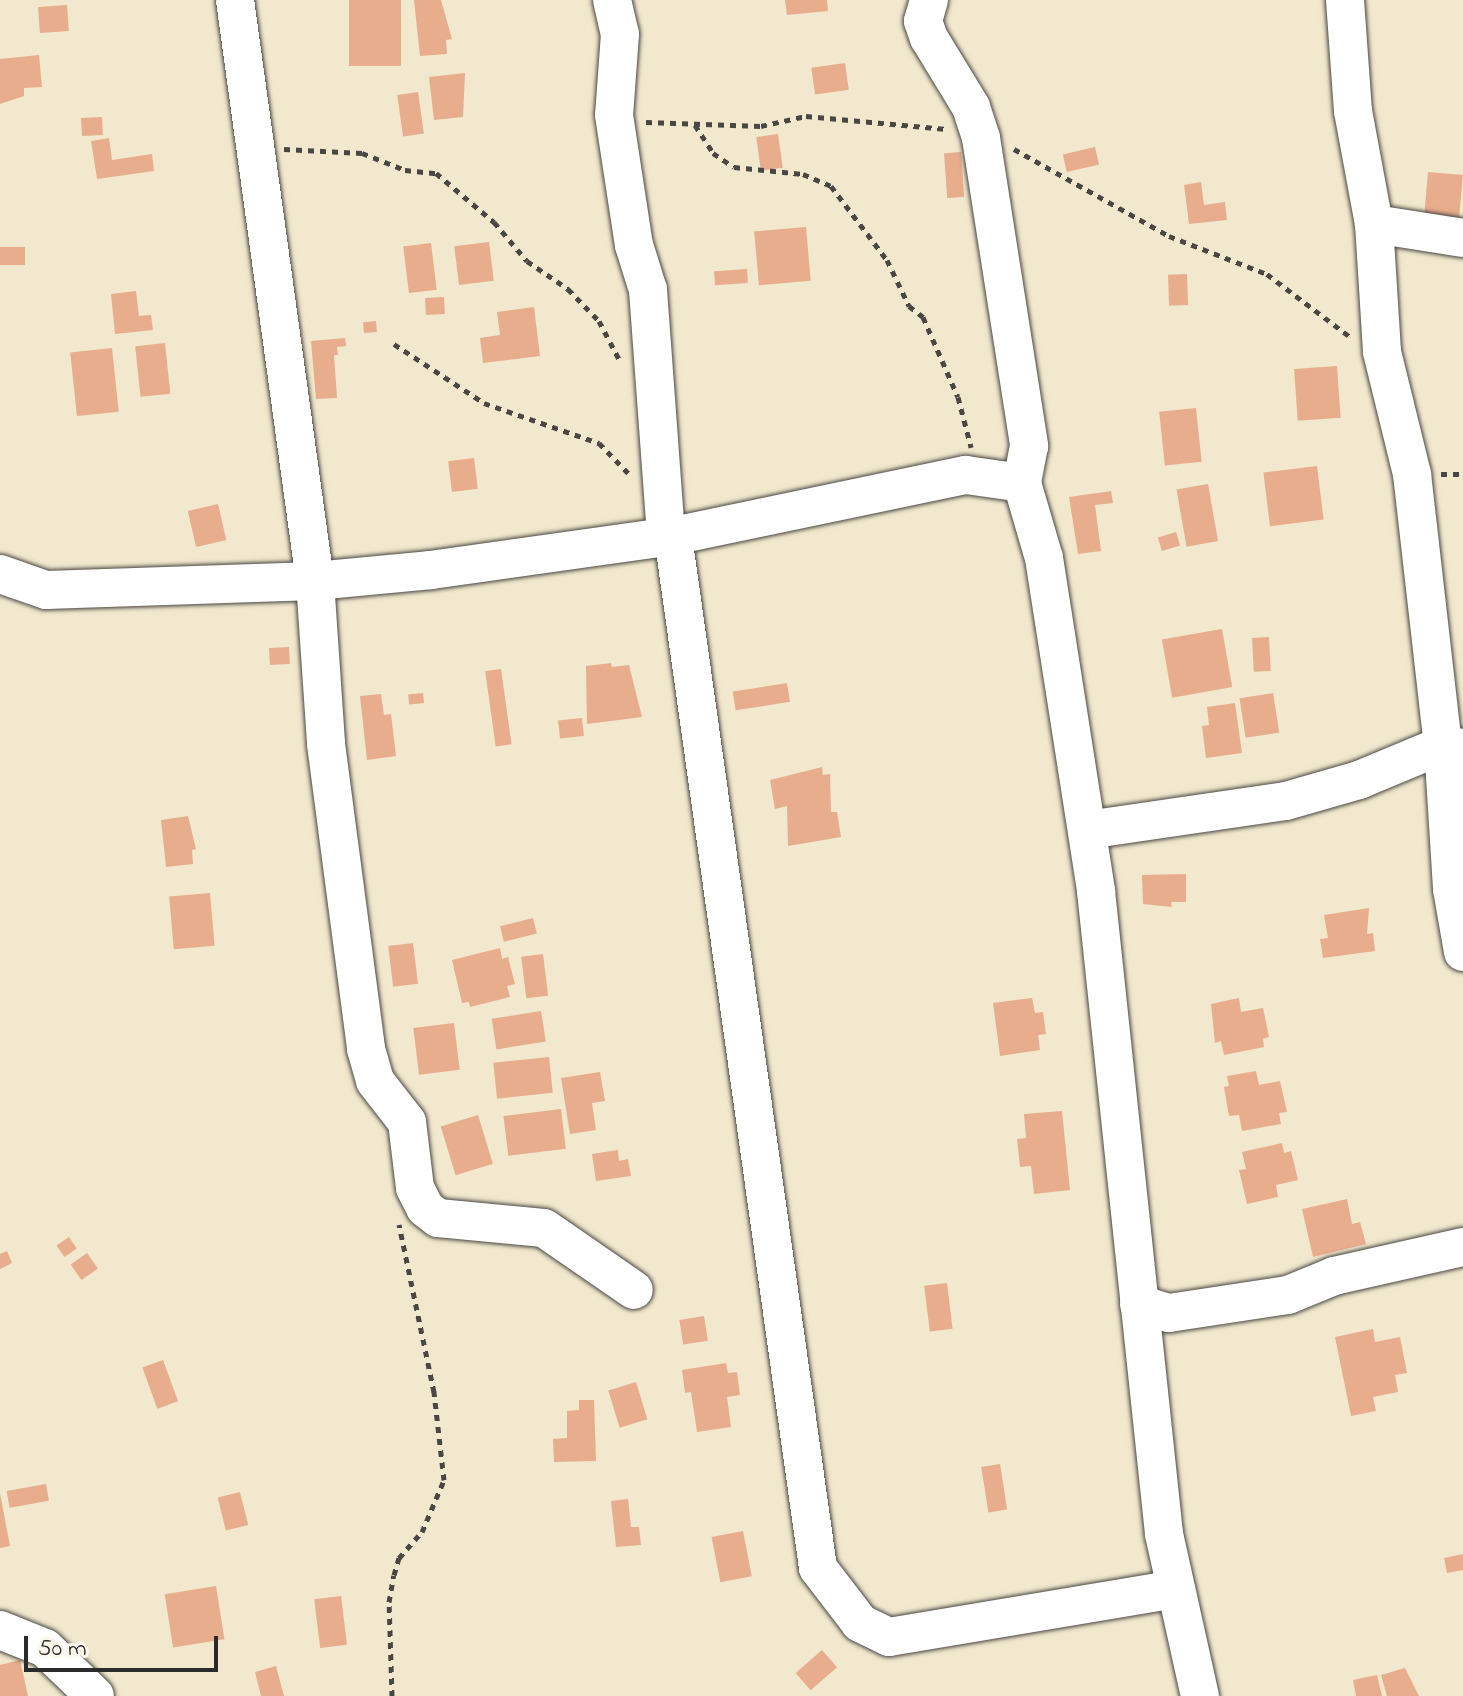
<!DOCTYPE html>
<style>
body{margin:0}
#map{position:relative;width:1463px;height:1696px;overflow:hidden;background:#f1e8cd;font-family:"Indie Flower",sans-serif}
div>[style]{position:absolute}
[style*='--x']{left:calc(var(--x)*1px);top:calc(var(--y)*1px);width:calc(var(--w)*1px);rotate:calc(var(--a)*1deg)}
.building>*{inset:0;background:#e7ad8d;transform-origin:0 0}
.path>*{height:5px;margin-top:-2.5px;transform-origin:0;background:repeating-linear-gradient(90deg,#494743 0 6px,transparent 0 12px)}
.roads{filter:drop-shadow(0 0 2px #494743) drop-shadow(0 0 2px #494743)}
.minor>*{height:38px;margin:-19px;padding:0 19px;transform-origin:19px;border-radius:19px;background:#fff}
span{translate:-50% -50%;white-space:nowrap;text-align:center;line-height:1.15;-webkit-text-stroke:7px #fbf7ec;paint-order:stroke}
.scale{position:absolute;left:24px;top:1636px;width:194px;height:36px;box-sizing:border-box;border:4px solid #2b2b2b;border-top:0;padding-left:10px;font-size:24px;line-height:28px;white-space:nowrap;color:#2b2b2b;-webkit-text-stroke:6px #fbf7ec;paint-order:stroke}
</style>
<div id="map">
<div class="building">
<i style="left:349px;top:0;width:52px;height:66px"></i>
<i style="clip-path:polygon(414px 0,441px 0,452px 39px,446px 40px,447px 54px,420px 56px)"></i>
<i style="clip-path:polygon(785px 0,827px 0,828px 11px,787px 15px)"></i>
<i style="left:67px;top:5px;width:26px;height:29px;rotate:86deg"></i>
<i style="clip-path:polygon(39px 55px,42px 87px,24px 88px,24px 96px,0 104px,0 59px)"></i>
<i style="left:845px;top:63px;width:27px;height:34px;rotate:82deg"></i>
<i style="clip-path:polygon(465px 73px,463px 117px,434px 120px,429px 77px)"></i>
<i style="left:418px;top:92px;width:42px;height:21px;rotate:82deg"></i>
<i style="left:102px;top:117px;width:18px;height:21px;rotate:87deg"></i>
<i style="left:778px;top:134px;width:34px;height:22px;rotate:82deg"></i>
<i style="clip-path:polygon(109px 138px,112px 160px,152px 154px,154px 171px,97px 179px,91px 141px)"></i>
<i style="left:1095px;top:147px;width:18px;height:33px;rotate:77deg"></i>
<i style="left:961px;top:152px;width:45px;height:17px;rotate:86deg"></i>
<i style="left:1428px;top:172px;width:35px;height:45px;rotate:5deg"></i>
<i style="clip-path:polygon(1201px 182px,1204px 205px,1225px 202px,1227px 220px,1189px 224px,1184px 185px)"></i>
<i style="left:806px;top:227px;width:54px;height:52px;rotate:85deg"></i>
<i style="left:489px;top:242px;width:39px;height:35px;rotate:83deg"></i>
<i style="left:431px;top:243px;width:47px;height:28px;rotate:83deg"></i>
<i style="left:25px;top:247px;width:18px;height:25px;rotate:90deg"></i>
<i style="left:747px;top:269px;width:14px;height:33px;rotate:86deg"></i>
<i style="left:1187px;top:274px;width:31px;height:19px;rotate:88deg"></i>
<i style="clip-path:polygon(136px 291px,139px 316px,151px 315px,153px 330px,115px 334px,111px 294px)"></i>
<i style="left:444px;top:297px;width:17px;height:19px;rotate:87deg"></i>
<i style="clip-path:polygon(534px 307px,540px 356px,483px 363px,480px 338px,500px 335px,497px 312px)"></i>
<i style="left:376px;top:321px;width:11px;height:13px;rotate:85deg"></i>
<i style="clip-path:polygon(345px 338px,346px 346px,337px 347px,338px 355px,334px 355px,337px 398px,316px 399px,311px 341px)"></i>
<i style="left:165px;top:343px;width:51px;height:30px;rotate:84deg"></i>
<i style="left:112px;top:348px;width:64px;height:42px;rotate:84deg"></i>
<i style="left:1337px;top:366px;width:52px;height:43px;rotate:86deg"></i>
<i style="left:1196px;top:408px;width:54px;height:37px;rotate:84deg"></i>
<i style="left:474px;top:458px;width:31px;height:26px;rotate:83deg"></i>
<i style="left:1317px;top:466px;width:54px;height:54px;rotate:83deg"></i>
<i style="left:1208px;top:484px;width:58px;height:32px;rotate:80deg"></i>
<i style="clip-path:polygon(1111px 491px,1113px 503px,1095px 505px,1101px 551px,1078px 554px,1069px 497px)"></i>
<i style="left:218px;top:504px;width:37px;height:31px;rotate:77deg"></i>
<i style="left:1176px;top:532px;width:14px;height:19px;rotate:73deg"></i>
<i style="left:1222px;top:629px;width:59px;height:61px;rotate:80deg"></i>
<i style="left:1269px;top:637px;width:34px;height:17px;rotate:87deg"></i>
<i style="left:289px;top:647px;width:17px;height:20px;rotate:87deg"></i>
<i style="clip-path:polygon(611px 663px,612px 667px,629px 665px,642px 717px,587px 724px,586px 666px)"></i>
<i style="left:501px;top:669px;width:76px;height:16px;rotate:82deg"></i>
<i style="left:787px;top:683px;width:19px;height:55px;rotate:81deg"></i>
<i style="left:423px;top:693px;width:10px;height:15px;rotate:84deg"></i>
<i style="left:1273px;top:693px;width:40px;height:34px;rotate:81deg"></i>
<i style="clip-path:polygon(381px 694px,384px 715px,391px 714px,396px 756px,367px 760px,360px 696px)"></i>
<i style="clip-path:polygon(1235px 703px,1242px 753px,1206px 758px,1202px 726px,1209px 725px,1207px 707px)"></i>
<i style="left:582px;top:718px;width:18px;height:24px;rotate:84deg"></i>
<i style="clip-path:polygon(822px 767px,823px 775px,830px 774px,831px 812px,837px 812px,841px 837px,788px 846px,787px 806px,775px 809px,770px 780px)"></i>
<i style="clip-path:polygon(188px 816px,196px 849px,192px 850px,193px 864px,166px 867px,161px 820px)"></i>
<i style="clip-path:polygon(1186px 874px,1186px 902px,1171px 902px,1172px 907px,1143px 904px,1142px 875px)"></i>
<i style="left:210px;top:893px;width:53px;height:41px;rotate:85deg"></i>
<i style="clip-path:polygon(1369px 908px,1367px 934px,1373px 933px,1375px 951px,1323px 958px,1320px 939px,1328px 938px,1324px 915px)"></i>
<i style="left:533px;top:918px;width:16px;height:34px;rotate:76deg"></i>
<i style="left:413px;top:943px;width:41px;height:25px;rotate:83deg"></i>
<i style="clip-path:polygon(500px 948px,502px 959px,508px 957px,515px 984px,507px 986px,510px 997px,470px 1007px,469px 1002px,462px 1003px,452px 960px)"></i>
<i style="left:543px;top:954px;width:42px;height:22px;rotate:83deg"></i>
<i style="clip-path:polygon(1032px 998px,1035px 1013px,1043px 1012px,1046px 1034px,1038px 1035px,1040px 1050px,1000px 1056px,993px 1003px)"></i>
<i style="clip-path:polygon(1239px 998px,1241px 1012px,1263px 1008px,1269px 1037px,1263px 1039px,1264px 1047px,1224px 1055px,1221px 1041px,1215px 1043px,1211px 1004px)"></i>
<i style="left:541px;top:1011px;width:31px;height:50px;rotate:81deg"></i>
<i style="left:454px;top:1023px;width:47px;height:41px;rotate:83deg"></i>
<i style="left:549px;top:1057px;width:36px;height:56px;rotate:84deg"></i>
<i style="clip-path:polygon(1256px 1071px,1259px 1085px,1280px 1081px,1287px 1112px,1279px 1113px,1281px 1124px,1242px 1131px,1239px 1115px,1229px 1116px,1224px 1087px,1229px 1086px,1227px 1076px)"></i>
<i style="clip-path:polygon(600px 1072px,605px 1101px,592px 1103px,596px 1130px,570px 1134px,561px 1078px)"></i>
<i style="left:561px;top:1109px;width:40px;height:58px;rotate:83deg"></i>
<i style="clip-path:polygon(1062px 1111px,1070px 1190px,1034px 1194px,1031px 1166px,1020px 1167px,1017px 1139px,1026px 1138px,1024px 1114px)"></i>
<i style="left:478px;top:1115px;width:51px;height:39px;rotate:73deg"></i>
<i style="clip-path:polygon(1282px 1143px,1284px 1153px,1291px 1151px,1298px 1180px,1276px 1185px,1278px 1197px,1247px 1204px,1239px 1170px,1246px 1169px,1242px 1152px)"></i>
<i style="clip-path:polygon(618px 1150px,619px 1161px,628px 1159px,631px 1176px,596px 1181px,592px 1154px)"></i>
<i style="clip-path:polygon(1347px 1199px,1352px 1224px,1360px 1222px,1366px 1244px,1313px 1257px,1302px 1209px)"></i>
<i style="left:69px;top:1237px;width:14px;height:15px;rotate:56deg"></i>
<i style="clip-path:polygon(7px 1251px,12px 1263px,0 1269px,0 1254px)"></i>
<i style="left:87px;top:1253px;width:19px;height:20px;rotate:55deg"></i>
<i style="left:947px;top:1283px;width:46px;height:23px;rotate:83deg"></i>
<i style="left:704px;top:1316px;width:25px;height:25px;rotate:81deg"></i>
<i style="clip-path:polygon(1373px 1329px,1375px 1342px,1400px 1337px,1407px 1373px,1395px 1375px,1398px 1392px,1373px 1397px,1376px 1411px,1351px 1416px,1335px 1337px)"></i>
<i style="left:163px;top:1360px;width:44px;height:22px;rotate:70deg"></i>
<i style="clip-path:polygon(726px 1363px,728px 1373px,737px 1372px,740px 1395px,727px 1397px,731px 1427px,697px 1432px,691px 1392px,685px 1393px,682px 1370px)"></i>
<i style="left:636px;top:1382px;width:39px;height:29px;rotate:73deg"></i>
<i style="clip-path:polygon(579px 1400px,594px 1400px,596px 1461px,554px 1462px,553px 1439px,567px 1438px,567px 1411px,579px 1410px)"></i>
<i style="left:1000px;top:1464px;width:46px;height:19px;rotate:81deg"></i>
<i style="left:46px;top:1484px;width:17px;height:40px;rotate:80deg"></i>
<i style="left:240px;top:1492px;width:34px;height:23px;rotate:76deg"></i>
<i style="clip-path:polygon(0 1493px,10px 1546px,0 1548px)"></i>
<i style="clip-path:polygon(628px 1499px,631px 1527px,639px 1527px,641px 1545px,616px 1547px,611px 1501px)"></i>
<i style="left:743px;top:1531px;width:46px;height:32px;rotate:79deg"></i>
<i style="clip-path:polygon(1463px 1554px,1463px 1570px,1447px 1573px,1444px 1558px)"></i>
<i style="left:216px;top:1586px;width:54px;height:52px;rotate:81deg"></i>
<i style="left:341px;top:1596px;width:49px;height:27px;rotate:83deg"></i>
<i style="left:822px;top:1650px;width:23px;height:35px;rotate:49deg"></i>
<i style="clip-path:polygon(20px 1660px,28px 1696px,0 1696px,0 1665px)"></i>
<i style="clip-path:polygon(276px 1666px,284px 1696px,261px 1696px,255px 1672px)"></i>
<i style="clip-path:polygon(1405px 1668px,1419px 1696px,1387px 1696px,1381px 1675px)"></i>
<i style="clip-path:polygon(1377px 1675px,1382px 1696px,1356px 1696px,1353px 1680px)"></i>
</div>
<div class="path">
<i style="--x:646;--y:122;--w:115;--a:2"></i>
<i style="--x:761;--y:126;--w:46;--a:-12.5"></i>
<i style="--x:806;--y:116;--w:141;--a:5.3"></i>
<i style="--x:695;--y:125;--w:33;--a:57"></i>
<i style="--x:713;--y:153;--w:25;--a:34"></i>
<i style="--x:734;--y:167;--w:69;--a:5.8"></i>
<i style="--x:803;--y:174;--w:30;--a:23"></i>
<i style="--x:831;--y:186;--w:93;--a:52.9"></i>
<i style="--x:887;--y:260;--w:51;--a:64.4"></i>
<i style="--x:909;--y:306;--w:18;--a:38"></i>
<i style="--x:923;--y:317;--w:87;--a:66.4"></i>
<i style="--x:958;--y:397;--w:52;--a:75.4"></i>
<i style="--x:284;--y:149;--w:78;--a:2.9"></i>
<i style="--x:362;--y:153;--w:46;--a:21.6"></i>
<i style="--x:405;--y:170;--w:31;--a:6"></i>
<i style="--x:436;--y:173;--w:76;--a:40.2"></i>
<i style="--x:494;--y:222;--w:51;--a:49.8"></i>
<i style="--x:527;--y:261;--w:50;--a:34.3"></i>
<i style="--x:568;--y:289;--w:45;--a:45.9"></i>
<i style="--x:599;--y:321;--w:45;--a:62.3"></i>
<i style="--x:1014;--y:149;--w:178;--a:29.3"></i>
<i style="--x:1169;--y:236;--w:105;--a:21.2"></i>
<i style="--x:1267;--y:274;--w:103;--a:37.1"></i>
<i style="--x:394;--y:344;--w:108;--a:33.2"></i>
<i style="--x:484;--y:403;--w:122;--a:19.2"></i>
<i style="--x:599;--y:443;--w:45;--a:45.9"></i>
<i style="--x:1441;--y:474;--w:22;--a:0"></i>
<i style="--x:392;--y:1696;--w:94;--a:-91.8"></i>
<i style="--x:389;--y:1602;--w:27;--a:-80"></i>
<i style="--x:394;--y:1575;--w:18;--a:-74"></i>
<i style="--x:399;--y:1558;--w:35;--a:-49"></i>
<i style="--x:422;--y:1532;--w:56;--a:-67.1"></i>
<i style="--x:444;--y:1480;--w:89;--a:-96.5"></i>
<i style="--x:434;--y:1392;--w:171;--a:-101.8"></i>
</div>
<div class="roads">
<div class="minor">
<i style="--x:235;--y:0;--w:586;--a:82.16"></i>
<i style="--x:315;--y:581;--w:163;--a:86.1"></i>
<i style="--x:326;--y:744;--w:308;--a:82.5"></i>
<i style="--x:366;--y:1049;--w:33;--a:74"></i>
<i style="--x:375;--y:1081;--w:52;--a:52"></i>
<i style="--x:407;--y:1122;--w:66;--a:83.1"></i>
<i style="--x:415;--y:1188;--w:22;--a:63"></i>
<i style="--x:425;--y:1208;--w:16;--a:38"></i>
<i style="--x:438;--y:1218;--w:106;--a:5.4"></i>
<i style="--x:544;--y:1228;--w:109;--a:34.6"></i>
<i style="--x:612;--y:0;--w:35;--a:77"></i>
<i style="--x:620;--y:34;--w:81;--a:94.2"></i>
<i style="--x:614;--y:115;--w:132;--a:81.3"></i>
<i style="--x:634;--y:245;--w:47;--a:72.7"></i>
<i style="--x:648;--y:290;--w:248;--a:85.8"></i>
<i style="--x:929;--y:0;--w:22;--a:106"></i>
<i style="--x:923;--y:21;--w:18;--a:71"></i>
<i style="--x:929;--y:38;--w:81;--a:58.7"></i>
<i style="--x:971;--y:107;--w:33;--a:72"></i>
<i style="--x:981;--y:138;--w:312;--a:81.1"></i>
<i style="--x:1029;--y:446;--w:38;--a:101"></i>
<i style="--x:1345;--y:0;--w:111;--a:85.9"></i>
<i style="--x:1353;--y:111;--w:115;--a:79.5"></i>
<i style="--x:1374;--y:224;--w:128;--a:86.4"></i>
<i style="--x:1382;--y:352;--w:126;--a:76.2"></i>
<i style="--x:1412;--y:474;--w:273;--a:83.5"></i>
<i style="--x:1443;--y:745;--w:144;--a:86.4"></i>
<i style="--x:1452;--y:889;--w:64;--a:80.1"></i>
<i style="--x:1374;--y:224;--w:90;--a:8.9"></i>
<i style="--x:673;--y:536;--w:1042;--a:82"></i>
<i style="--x:818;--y:1568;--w:69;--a:52.6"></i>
<i style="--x:860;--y:1623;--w:32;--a:26"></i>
<i style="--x:889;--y:1637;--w:291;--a:-9.5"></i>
<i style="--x:0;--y:574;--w:49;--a:19.2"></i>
<i style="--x:46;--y:590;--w:269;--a:-1.9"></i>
<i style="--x:315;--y:581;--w:117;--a:-5.4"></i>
<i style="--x:431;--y:570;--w:244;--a:-8"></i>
<i style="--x:673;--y:536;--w:299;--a:-11.8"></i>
<i style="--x:966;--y:475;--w:57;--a:8.1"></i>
<i style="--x:1022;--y:483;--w:78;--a:73.7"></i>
<i style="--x:1044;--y:558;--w:337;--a:81.1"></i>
<i style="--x:1096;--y:891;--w:647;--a:83.96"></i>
<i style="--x:1164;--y:1534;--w:166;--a:77.5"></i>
<i style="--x:1087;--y:830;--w:201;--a:-8.3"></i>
<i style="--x:1286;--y:801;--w:76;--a:-16"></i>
<i style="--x:1359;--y:780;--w:91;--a:-22.6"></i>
<i style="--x:1443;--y:745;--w:20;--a:9"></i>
<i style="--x:1139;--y:1304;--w:31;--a:17"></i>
<i style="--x:1169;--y:1313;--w:120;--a:-8.6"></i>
<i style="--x:1288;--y:1295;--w:50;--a:-22.4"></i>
<i style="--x:1334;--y:1276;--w:132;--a:-12.7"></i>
<i style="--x:0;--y:1630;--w:48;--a:21.8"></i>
<i style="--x:45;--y:1648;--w:69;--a:43.8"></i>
</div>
</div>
<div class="scale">50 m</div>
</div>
